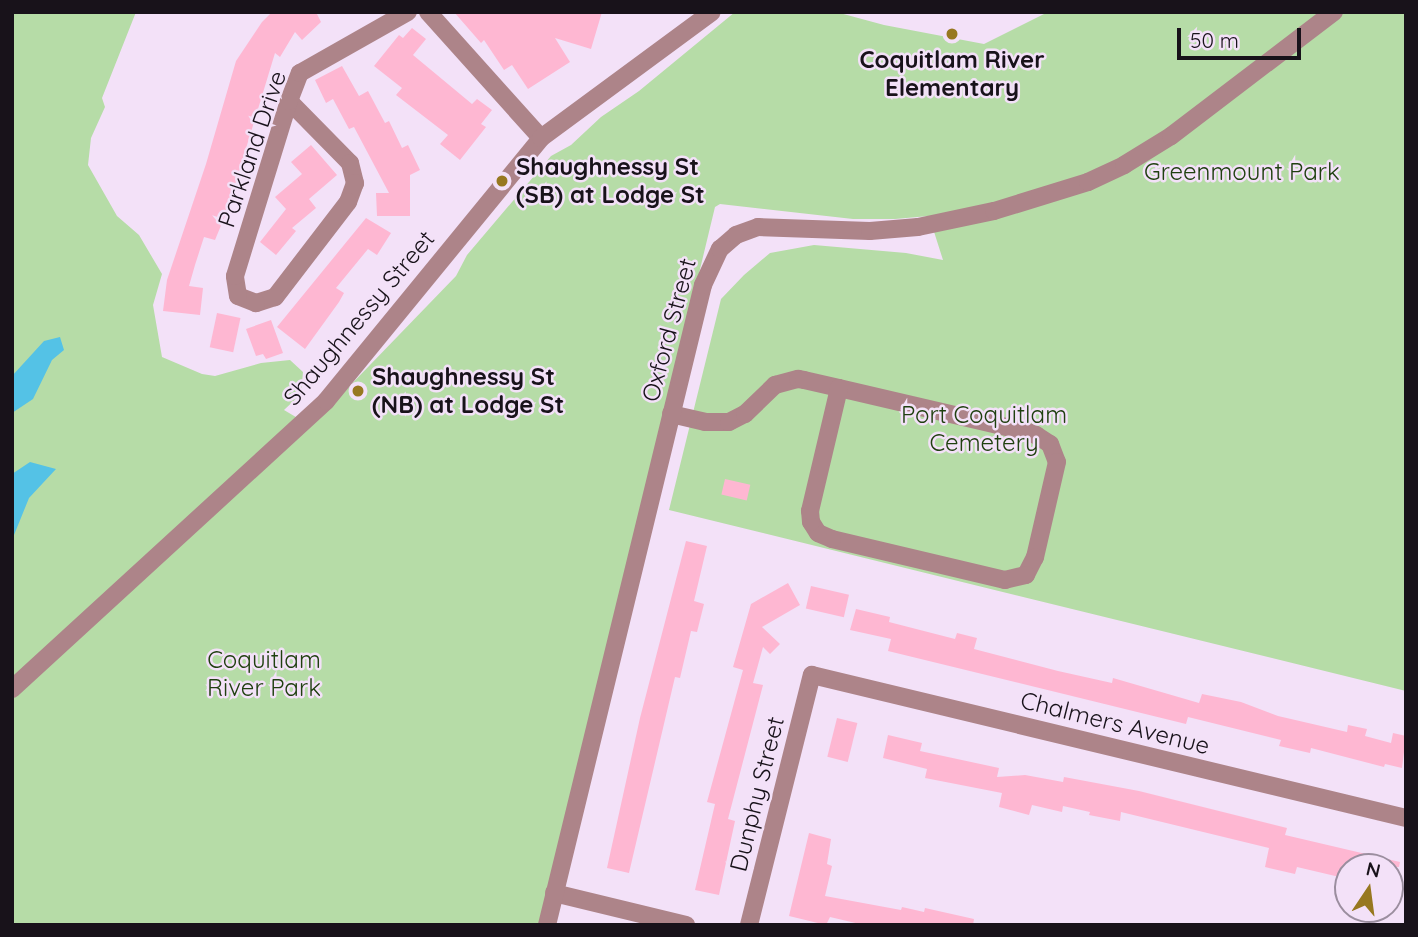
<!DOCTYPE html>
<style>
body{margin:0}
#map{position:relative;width:1418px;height:937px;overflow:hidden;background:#f3e1f8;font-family:Quicksand,sans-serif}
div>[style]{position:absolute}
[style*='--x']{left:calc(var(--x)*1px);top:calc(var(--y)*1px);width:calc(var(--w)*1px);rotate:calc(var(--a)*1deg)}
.green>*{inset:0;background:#b6dca7}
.water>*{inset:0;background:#54c2e6}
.building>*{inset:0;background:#feb7d2;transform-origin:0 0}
.minor>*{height:18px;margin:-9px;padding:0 9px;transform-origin:9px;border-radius:9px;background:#ad8489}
.dots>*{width:19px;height:19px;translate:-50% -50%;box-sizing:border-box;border:4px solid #f3e1f8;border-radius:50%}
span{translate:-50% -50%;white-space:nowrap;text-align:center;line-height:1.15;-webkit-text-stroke:5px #f3e1f8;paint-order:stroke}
.poi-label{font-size:24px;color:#18121a;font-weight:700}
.left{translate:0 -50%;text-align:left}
.street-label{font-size:24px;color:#18121a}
.park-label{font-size:24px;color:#1f400f}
.frame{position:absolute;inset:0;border:14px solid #18121a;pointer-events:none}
.north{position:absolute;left:1334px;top:853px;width:70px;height:70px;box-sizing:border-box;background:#f3e1f8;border:2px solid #9b8e9f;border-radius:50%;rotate:13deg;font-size:19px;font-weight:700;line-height:28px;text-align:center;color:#18121a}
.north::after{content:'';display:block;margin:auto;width:24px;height:32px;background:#977820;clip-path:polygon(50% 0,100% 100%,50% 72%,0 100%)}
.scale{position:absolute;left:1177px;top:28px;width:124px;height:32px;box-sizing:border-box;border:4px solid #18121a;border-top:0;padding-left:9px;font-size:21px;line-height:24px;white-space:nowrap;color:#18121a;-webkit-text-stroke:5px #f3e1f8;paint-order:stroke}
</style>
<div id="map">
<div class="green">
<i style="clip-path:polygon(12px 12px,136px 12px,102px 98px,105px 107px,91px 138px,88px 165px,117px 216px,139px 235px,162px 274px,153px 305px,162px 357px,202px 374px,215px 376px,261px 363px,290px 360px,303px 372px,301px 394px,284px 410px,311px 426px,456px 276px,467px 255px,551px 156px,571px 145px,601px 117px,639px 91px,735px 12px,836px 12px,884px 25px,984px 44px,1048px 12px,1406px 12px,1406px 691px,669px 510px,721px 299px,744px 275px,770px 253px,814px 245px,906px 253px,943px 260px,929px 216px,895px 219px,853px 219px,720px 204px,715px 207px,542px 925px,12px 925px)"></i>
</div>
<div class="water">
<i style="clip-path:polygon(60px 337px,64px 350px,52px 360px,33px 399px,12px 413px,12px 376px,44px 341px)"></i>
<i style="clip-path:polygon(30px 462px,56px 469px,29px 498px,12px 540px,12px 474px)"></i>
</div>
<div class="building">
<i style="clip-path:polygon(272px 12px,316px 12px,321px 22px,302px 40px,295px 32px,280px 57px,275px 53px,227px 211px,215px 240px,204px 237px,195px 265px,189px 286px,203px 288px,200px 315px,163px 311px,167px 280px,206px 164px,236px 61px,262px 22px)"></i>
<i style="clip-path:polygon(454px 12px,602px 12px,591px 49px,555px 38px,570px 62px,528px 89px,512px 65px,504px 70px,484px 40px,481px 43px)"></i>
<i style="clip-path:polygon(412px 28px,426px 39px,413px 55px,472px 104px,477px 99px,492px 110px,481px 124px,486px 127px,460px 160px,440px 144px,448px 135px,396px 95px,402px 88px,374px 66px,399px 35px,403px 38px)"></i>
<i style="clip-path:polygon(342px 66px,359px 96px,368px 91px,385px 123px,389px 121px,402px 148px,408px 145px,420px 170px,410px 175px,410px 216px,377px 216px,376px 193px,389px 193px,354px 127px,349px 129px,333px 99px,326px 103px,315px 80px)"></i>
<i style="clip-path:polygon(311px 145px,337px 175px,309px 199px,316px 208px,292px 228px,296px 231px,276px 255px,260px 242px,286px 209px,275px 197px,302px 174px,291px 162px)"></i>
<i style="clip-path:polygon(366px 218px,391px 233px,377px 255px,368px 249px,336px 288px,344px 293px,339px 302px,305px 349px,277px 327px)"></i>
<i style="left:217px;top:313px;width:24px;height:35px;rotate:12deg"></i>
<i style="clip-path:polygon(271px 320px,283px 353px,266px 359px,263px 354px,256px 356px,246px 329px)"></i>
<i style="left:725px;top:479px;width:26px;height:16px;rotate:13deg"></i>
<i style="clip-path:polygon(686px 541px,707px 546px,694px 601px,704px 604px,697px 632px,691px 631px,680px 678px,675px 677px,629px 873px,607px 868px,640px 718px)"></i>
<i style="clip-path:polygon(788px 583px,800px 605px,762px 627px,780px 644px,770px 654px,763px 647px,753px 683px,763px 685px,728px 819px,735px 821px,719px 895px,695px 890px,715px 804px,707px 802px,743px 670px,733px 667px,751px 604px)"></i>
<i style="left:811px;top:586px;width:39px;height:23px;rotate:13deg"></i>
<i style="clip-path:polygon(856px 609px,890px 617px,889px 622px,955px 639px,957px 633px,977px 638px,974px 649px,1058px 671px,1112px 683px,1113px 678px,1199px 703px,1202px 694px,1241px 702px,1278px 716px,1347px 732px,1348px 725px,1367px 729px,1365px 736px,1391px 743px,1393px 733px,1406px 736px,1402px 768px,1385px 764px,1384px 767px,1311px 748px,1310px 753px,1279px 746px,1281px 740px,1188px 717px,1186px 724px,888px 651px,891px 639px,850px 630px)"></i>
<i style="left:837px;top:718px;width:21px;height:40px;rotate:14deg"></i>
<i style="clip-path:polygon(888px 735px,922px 743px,920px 751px,999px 768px,997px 777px,1025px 775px,1063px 782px,1064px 777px,1139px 791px,1287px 828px,1285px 835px,1400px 862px,1399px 867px,1348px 867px,1348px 879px,1297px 867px,1295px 874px,1265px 867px,1269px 848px,1121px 812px,1120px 821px,1089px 815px,1090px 812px,1063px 806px,1062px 812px,1032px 805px,1029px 815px,999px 807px,1002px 793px,925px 778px,927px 769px,883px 758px)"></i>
<i style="clip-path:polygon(809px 833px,831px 839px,827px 864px,832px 866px,825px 896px,901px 910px,902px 907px,924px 912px,925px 908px,974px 919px,973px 925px,864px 925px,830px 917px,826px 925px,789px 916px)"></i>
</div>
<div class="minor">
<i style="--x:428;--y:12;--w:169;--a:48.1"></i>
<i style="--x:289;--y:101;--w:87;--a:45.5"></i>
<i style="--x:350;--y:163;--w:21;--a:76"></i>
<i style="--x:355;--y:183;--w:20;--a:110"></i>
<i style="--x:348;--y:202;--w:120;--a:127.5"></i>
<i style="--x:275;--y:297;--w:20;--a:162"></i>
<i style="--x:256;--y:303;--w:19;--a:-159"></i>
<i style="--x:238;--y:296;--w:20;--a:-99"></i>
<i style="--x:235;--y:276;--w:183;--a:-72.9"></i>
<i style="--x:289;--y:101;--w:30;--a:-69"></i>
<i style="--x:300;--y:73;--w:124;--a:-29.5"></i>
<i style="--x:671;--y:414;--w:35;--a:13"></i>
<i style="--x:705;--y:422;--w:24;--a:0"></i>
<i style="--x:729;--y:422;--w:18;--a:-27"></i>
<i style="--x:745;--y:414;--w:42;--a:-44"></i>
<i style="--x:775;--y:385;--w:24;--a:-15"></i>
<i style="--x:798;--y:379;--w:6;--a:9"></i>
<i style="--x:804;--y:380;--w:36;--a:13"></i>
<i style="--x:839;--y:388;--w:194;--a:13.1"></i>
<i style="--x:1028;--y:432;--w:9;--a:21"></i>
<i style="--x:1036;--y:435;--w:17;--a:33"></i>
<i style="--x:1050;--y:444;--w:19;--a:69"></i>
<i style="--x:1057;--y:462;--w:98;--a:103"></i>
<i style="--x:1035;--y:557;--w:20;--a:117"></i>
<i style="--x:1026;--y:575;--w:22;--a:167"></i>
<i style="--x:1005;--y:580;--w:178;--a:-166.7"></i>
<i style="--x:832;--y:539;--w:15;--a:-157"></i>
<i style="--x:818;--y:533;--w:13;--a:-122"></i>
<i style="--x:811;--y:522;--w:11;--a:-95"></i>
<i style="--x:810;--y:511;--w:126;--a:-76.7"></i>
<i style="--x:12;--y:689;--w:426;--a:-42.5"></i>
<i style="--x:326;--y:401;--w:340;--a:-50.7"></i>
<i style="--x:541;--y:138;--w:212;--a:-36.4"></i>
<i style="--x:554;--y:893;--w:136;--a:13.6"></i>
<i style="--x:547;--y:925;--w:659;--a:-76.3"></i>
<i style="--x:703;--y:285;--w:40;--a:-65"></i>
<i style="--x:720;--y:249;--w:21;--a:-41"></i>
<i style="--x:736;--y:235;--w:23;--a:-20"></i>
<i style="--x:758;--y:227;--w:112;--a:2"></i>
<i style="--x:870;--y:231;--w:48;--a:-4.8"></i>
<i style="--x:918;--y:227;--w:78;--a:-11.9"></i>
<i style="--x:994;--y:211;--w:98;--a:-17.1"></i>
<i style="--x:1088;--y:182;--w:40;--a:-25"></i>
<i style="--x:1124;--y:165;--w:55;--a:-31.7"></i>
<i style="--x:1171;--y:136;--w:205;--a:-37.3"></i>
<i style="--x:749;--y:925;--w:258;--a:-75.9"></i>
<i style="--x:812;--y:675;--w:611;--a:13.54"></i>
</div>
<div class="dots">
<i style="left:952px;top:34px;background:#977820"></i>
<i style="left:502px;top:181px;background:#977820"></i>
<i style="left:358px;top:391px;background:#977820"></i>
</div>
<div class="poi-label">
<span style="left:952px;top:74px">Coquitlam River<br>Elementary</span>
<span class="left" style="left:516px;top:181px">Shaughnessy St<br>(SB) at Lodge St</span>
<span class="left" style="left:372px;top:391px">Shaughnessy St<br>(NB) at Lodge St</span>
</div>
<div class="street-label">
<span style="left:252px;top:149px;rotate:-71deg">Parkland Drive</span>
<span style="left:359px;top:318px;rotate:-50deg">Shaughnessy Street</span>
<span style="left:669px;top:330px;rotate:-75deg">Oxford Street</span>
<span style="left:1115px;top:723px;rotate:14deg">Chalmers Avenue</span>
<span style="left:757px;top:794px;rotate:-76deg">Dunphy Street</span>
</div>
<div class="park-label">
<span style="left:1242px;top:172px">Greenmount Park</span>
<span style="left:984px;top:429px">Port Coquitlam<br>Cemetery</span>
<span style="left:264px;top:674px">Coquitlam<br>River Park</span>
</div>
<div class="frame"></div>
<div class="north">N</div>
<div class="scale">50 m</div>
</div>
